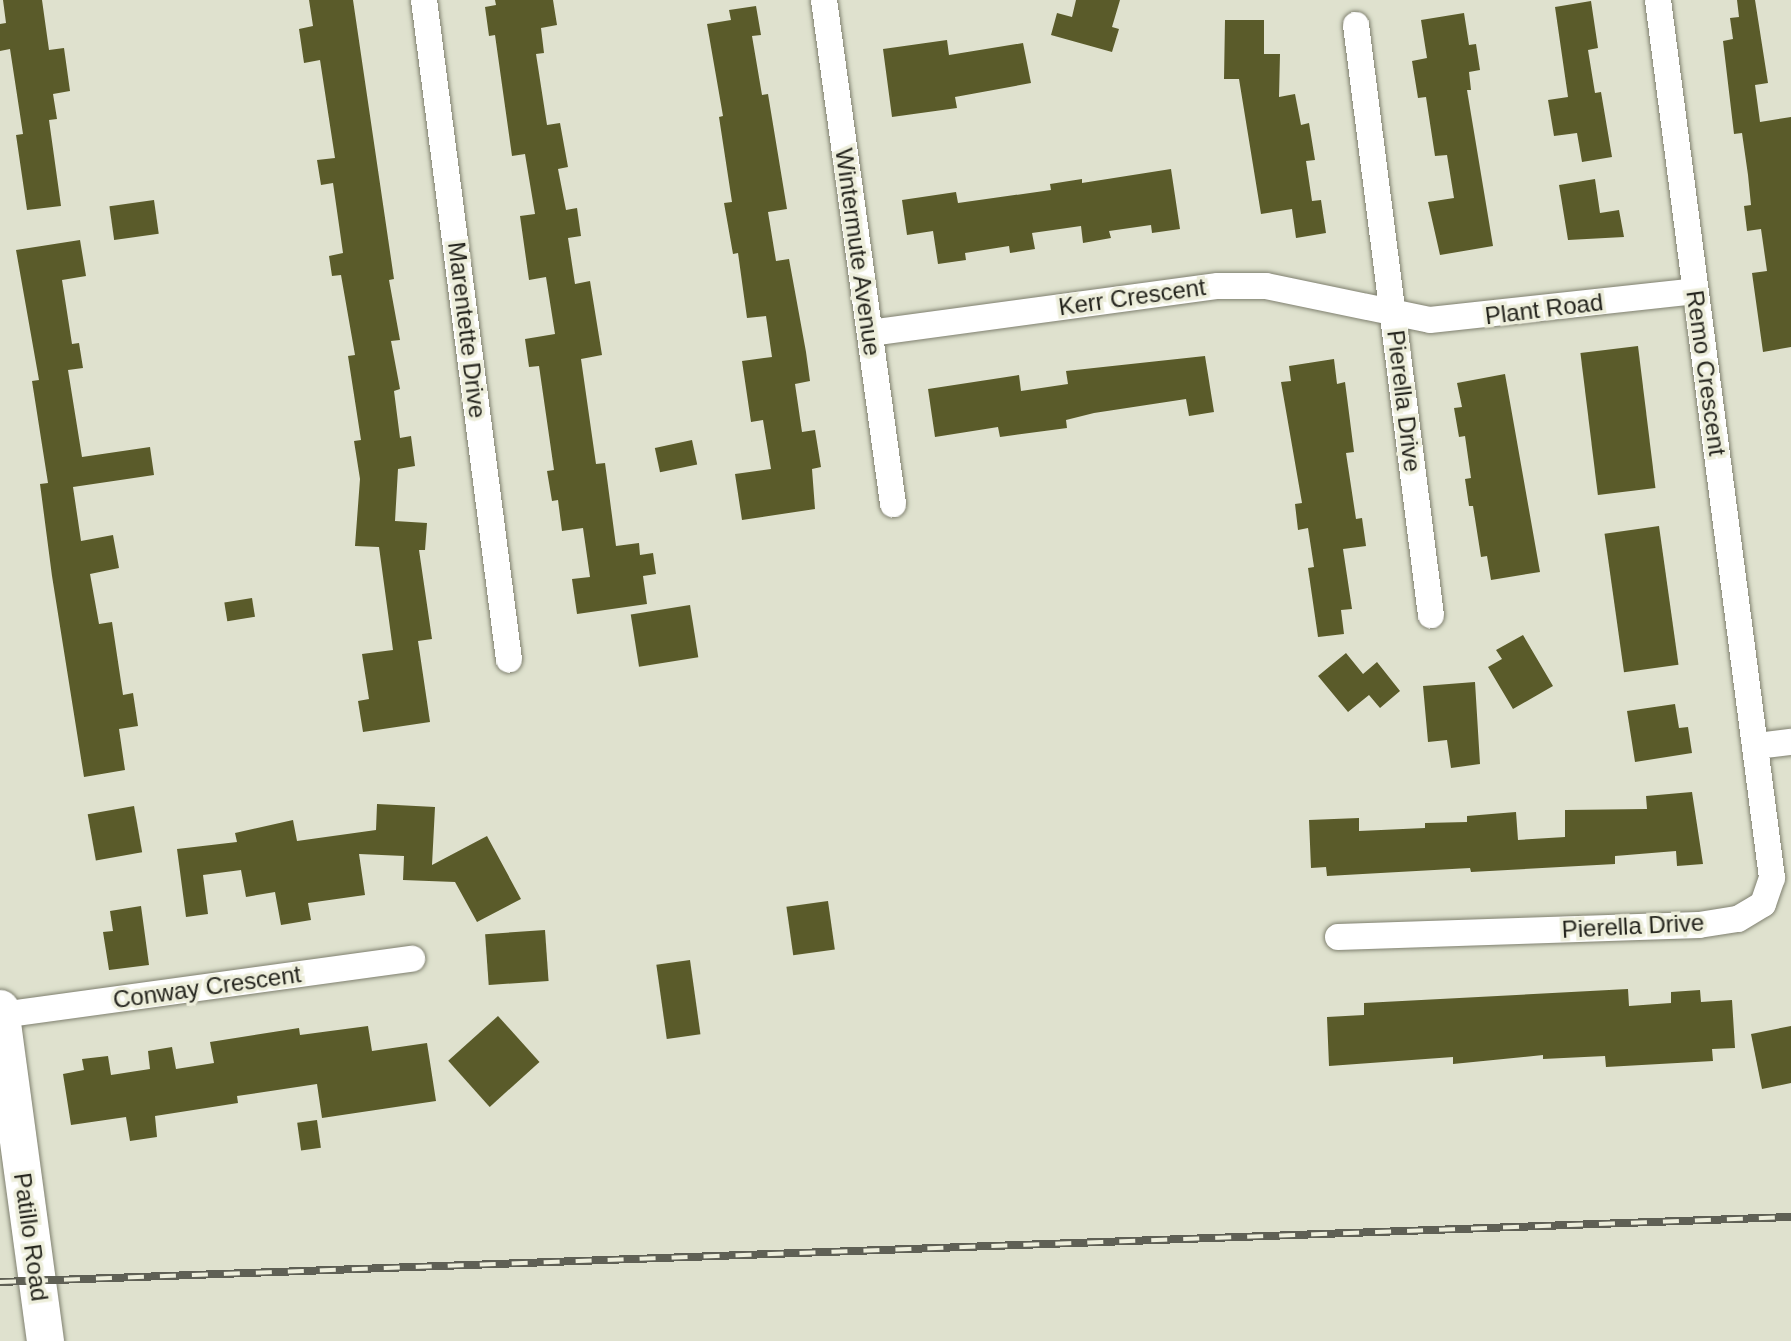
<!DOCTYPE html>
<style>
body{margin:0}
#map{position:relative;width:1791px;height:1341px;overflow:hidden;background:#dfe1ce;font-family:Helvetica,sans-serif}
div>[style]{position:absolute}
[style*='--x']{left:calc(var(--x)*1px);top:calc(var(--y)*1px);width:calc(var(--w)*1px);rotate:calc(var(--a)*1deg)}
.building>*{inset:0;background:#5a5b2a;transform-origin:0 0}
.roads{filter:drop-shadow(0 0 2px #7f806f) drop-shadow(0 0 2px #7f806f)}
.street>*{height:26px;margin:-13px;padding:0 13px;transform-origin:13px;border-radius:13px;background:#fff}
.secondary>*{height:37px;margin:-18.5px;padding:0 18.5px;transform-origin:18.5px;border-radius:18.5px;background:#fff}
.rail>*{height:8px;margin-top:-4px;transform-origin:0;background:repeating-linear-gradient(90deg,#edeedb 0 16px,#5f6055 0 32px);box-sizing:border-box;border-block:2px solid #5f6055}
span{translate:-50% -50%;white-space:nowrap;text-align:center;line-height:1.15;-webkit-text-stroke:7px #edeedb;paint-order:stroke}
.street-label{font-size:24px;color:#24241d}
</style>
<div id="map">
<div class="building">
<i style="clip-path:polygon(3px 0,42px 0,49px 50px,64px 48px,70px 91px,53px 94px,57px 119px,49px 120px,61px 206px,27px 210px,16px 135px,23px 134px,10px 49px,0 51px,0 24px,6px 23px)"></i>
<i style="clip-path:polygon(309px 0,353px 0,394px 279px,389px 280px,400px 340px,391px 341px,400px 389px,394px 391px,400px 438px,411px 436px,415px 466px,398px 469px,395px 521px,427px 523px,425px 550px,419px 550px,432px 639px,418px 641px,430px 722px,363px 732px,358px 701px,369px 699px,362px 654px,393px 650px,379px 547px,355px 546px,360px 479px,354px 441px,361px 440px,348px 356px,355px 355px,341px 275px,332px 276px,329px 256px,343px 253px,333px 183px,321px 185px,317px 160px,335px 158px,320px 60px,304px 63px,299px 29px,313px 26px)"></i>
<i style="clip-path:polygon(495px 0,553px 0,557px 25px,541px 28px,544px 53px,536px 54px,547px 125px,560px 123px,568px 167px,558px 169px,566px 210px,577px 208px,581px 236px,568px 238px,575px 284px,590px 281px,602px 355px,581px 359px,596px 464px,605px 463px,616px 546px,639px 543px,640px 555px,653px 553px,656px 574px,643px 576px,647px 604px,577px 614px,572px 579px,590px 577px,583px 528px,562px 531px,558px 500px,552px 501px,547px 471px,554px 470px,539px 366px,529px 367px,525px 339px,555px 334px,546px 277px,529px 280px,520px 216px,535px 214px,525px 154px,512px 156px,495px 35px,489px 36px,485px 7px,496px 5px)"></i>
<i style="clip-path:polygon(1076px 0,1120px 0,1112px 27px,1119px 29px,1112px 52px,1051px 35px,1057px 13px,1072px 17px)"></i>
<i style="clip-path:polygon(1737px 0,1755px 0,1768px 83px,1755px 85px,1760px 122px,1791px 117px,1791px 347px,1763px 352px,1752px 273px,1767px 271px,1761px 229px,1747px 231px,1744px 206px,1751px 205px,1748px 175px,1742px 133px,1734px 134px,1723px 41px,1733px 39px,1730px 18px,1739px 17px)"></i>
<i style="clip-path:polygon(1591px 1px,1598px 48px,1588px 50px,1595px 93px,1601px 92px,1612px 157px,1582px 162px,1577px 133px,1554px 136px,1548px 100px,1568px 97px,1555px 7px)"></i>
<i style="clip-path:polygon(756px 6px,761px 35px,752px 36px,762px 95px,768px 94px,787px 209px,768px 212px,776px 261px,789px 259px,806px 352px,810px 381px,795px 384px,802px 432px,815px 430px,821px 467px,812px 469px,815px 509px,742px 520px,735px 474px,771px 469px,763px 420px,751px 422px,742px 361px,772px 357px,766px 316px,747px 318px,738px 253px,733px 254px,724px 203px,732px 202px,719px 117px,723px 116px,707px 24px,731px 20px,729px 10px)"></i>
<i style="clip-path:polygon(1464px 13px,1469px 45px,1476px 44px,1480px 70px,1469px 72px,1471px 90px,1467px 90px,1493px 246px,1440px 255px,1428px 202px,1454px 198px,1447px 155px,1435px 156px,1426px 97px,1418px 98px,1412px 61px,1427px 58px,1421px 20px)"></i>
<i style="clip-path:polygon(1225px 20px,1264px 20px,1264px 54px,1280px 54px,1279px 97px,1295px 94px,1301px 125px,1309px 123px,1315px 160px,1306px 161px,1312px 201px,1321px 200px,1326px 233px,1296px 238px,1292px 209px,1261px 214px,1239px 79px,1224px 79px)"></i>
<i style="clip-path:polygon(947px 40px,949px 55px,1023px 43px,1031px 83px,955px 97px,957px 108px,892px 117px,883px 49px)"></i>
<i style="clip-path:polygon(1171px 169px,1180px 229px,1152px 233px,1151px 225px,1109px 231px,1111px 238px,1083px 243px,1081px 226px,1032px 233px,1035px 249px,1010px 253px,1009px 246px,965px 253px,966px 260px,938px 264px,933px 231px,907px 235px,902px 200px,956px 192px,958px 203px,1051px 190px,1050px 184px,1082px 179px,1082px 183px)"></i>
<i style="clip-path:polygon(1595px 179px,1600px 213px,1619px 210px,1624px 237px,1568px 240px,1559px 185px)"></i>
<i style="left:154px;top:200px;width:34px;height:45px;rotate:82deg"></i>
<i style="clip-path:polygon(80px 240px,86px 276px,62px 280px,72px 344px,79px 343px,83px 368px,68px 370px,82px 457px,150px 447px,154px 475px,73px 487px,81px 541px,113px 535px,119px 568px,90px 574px,99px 624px,112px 622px,123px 695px,133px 693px,138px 726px,119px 729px,125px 770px,84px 777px,52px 576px,40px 484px,48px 483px,32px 381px,39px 380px,16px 250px)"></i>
<i style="left:1638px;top:346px;width:143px;height:58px;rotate:83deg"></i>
<i style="clip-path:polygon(1205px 356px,1214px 412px,1189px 416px,1186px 399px,1094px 413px,1066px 420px,1067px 428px,1000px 437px,998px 427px,935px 437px,928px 389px,1019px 375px,1021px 391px,1068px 384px,1066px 371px)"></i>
<i style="clip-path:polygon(1334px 359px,1337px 384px,1345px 382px,1354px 452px,1346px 453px,1356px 519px,1362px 518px,1366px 546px,1343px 549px,1352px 609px,1341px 610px,1344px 634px,1318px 637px,1308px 568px,1314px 567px,1308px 528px,1298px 530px,1295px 504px,1302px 503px,1281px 382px,1291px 381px,1289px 366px)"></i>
<i style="clip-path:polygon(1505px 374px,1540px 572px,1491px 580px,1487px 556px,1481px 557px,1473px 506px,1469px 506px,1465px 479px,1471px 478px,1465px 436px,1459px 437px,1454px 408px,1462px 407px,1457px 383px)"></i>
<i style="left:692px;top:440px;width:25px;height:38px;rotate:78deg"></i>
<i style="left:1659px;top:526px;width:140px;height:55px;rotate:82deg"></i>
<i style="left:252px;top:598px;width:19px;height:28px;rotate:81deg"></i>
<i style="left:690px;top:605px;width:53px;height:60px;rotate:81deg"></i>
<i style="clip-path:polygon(1523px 635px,1553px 686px,1513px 709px,1488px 667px,1502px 659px,1496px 650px)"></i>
<i style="clip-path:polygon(1346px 653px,1363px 674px,1377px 662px,1400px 691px,1380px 708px,1369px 695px,1348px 712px,1318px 676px)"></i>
<i style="clip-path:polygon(1475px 682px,1480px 764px,1451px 768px,1447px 740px,1428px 742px,1423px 686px)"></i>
<i style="clip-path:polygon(1675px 704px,1679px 728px,1688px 727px,1692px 753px,1635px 762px,1627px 711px)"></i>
<i style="clip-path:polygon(1692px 792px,1703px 864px,1677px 866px,1676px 851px,1615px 856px,1615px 864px,1471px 872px,1470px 868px,1327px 876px,1326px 867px,1311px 868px,1309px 820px,1359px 818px,1359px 831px,1425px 828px,1425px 823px,1467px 822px,1467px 816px,1516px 812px,1518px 840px,1565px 837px,1565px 810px,1647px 809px,1646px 796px)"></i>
<i style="clip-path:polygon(377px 804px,435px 807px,432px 865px,487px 836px,521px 899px,477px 922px,455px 882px,403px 880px,404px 856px,359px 854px,365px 895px,308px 903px,311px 920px,281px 925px,275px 892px,246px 897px,241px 870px,203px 875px,208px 914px,186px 917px,177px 849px,237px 842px,235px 833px,293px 820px,297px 841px,376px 830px)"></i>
<i style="left:134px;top:806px;width:47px;height:47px;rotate:80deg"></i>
<i style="left:828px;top:901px;width:49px;height:42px;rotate:82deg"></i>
<i style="clip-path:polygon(141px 906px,149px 965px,109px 970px,103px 932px,113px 931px,110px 911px)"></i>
<i style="left:545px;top:930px;width:51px;height:60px;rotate:86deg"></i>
<i style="left:690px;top:960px;width:75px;height:34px;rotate:82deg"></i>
<i style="clip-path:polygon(1628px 989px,1629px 1006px,1671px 1003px,1671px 992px,1700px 990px,1701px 1002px,1732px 1000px,1735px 1048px,1712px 1049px,1713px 1061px,1606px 1067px,1605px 1056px,1543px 1059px,1543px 1055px,1453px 1064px,1453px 1057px,1329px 1066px,1327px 1017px,1364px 1015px,1364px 1003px)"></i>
<i style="left:498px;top:1016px;width:62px;height:67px;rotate:48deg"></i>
<i style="clip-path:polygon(368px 1026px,372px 1051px,427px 1043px,436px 1101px,322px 1118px,317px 1084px,237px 1096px,238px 1103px,155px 1116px,157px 1137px,130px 1141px,126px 1117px,71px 1125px,63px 1074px,84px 1070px,82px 1059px,108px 1056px,111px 1075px,150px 1069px,148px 1051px,172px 1047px,176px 1069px,214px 1063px,210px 1042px,299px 1028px,300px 1035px)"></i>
<i style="clip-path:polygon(1791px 1026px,1791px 1083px,1762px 1089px,1751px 1034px)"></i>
<i style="left:317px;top:1120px;width:28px;height:20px;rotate:82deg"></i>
</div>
<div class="roads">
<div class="street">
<i style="--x:424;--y:0;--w:665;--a:82.66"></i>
<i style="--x:824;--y:0;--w:509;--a:82.2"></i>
<i style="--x:1356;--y:25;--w:595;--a:82.76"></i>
<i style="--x:870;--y:333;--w:351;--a:-7.7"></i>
<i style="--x:1218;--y:286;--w:48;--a:0"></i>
<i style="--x:1266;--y:286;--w:167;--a:11.7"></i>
<i style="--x:1430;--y:320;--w:267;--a:-6.2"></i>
<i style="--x:1757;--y:746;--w:34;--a:-7"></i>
<i style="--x:1338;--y:937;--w:361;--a:-1.9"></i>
<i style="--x:1699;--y:925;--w:39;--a:-9"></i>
<i style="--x:1738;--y:919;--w:29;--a:-31"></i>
<i style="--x:1763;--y:904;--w:28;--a:-71"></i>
<i style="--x:1772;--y:878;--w:885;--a:-97.4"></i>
<i style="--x:1;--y:1015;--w:415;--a:-7.8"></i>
</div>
<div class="secondary">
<i style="--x:0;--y:1008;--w:336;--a:82.3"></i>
</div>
</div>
<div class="rail">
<i style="--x:0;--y:1282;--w:1792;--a:-2.08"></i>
</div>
<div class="street-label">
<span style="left:858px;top:252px;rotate:82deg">Wintermute Avenue</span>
<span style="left:1132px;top:297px;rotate:-8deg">Kerr Crescent</span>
<span style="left:1544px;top:309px;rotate:-7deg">Plant Road</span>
<span style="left:467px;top:330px;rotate:83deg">Marentette Drive</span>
<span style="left:1706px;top:373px;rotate:82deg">Remo Crescent</span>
<span style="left:1404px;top:401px;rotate:83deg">Pierella Drive</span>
<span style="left:1633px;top:926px;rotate:-3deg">Pierella Drive</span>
<span style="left:207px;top:987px;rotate:-8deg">Conway Crescent</span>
<span style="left:31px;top:1237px;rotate:82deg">Patillo Road</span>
</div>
</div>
